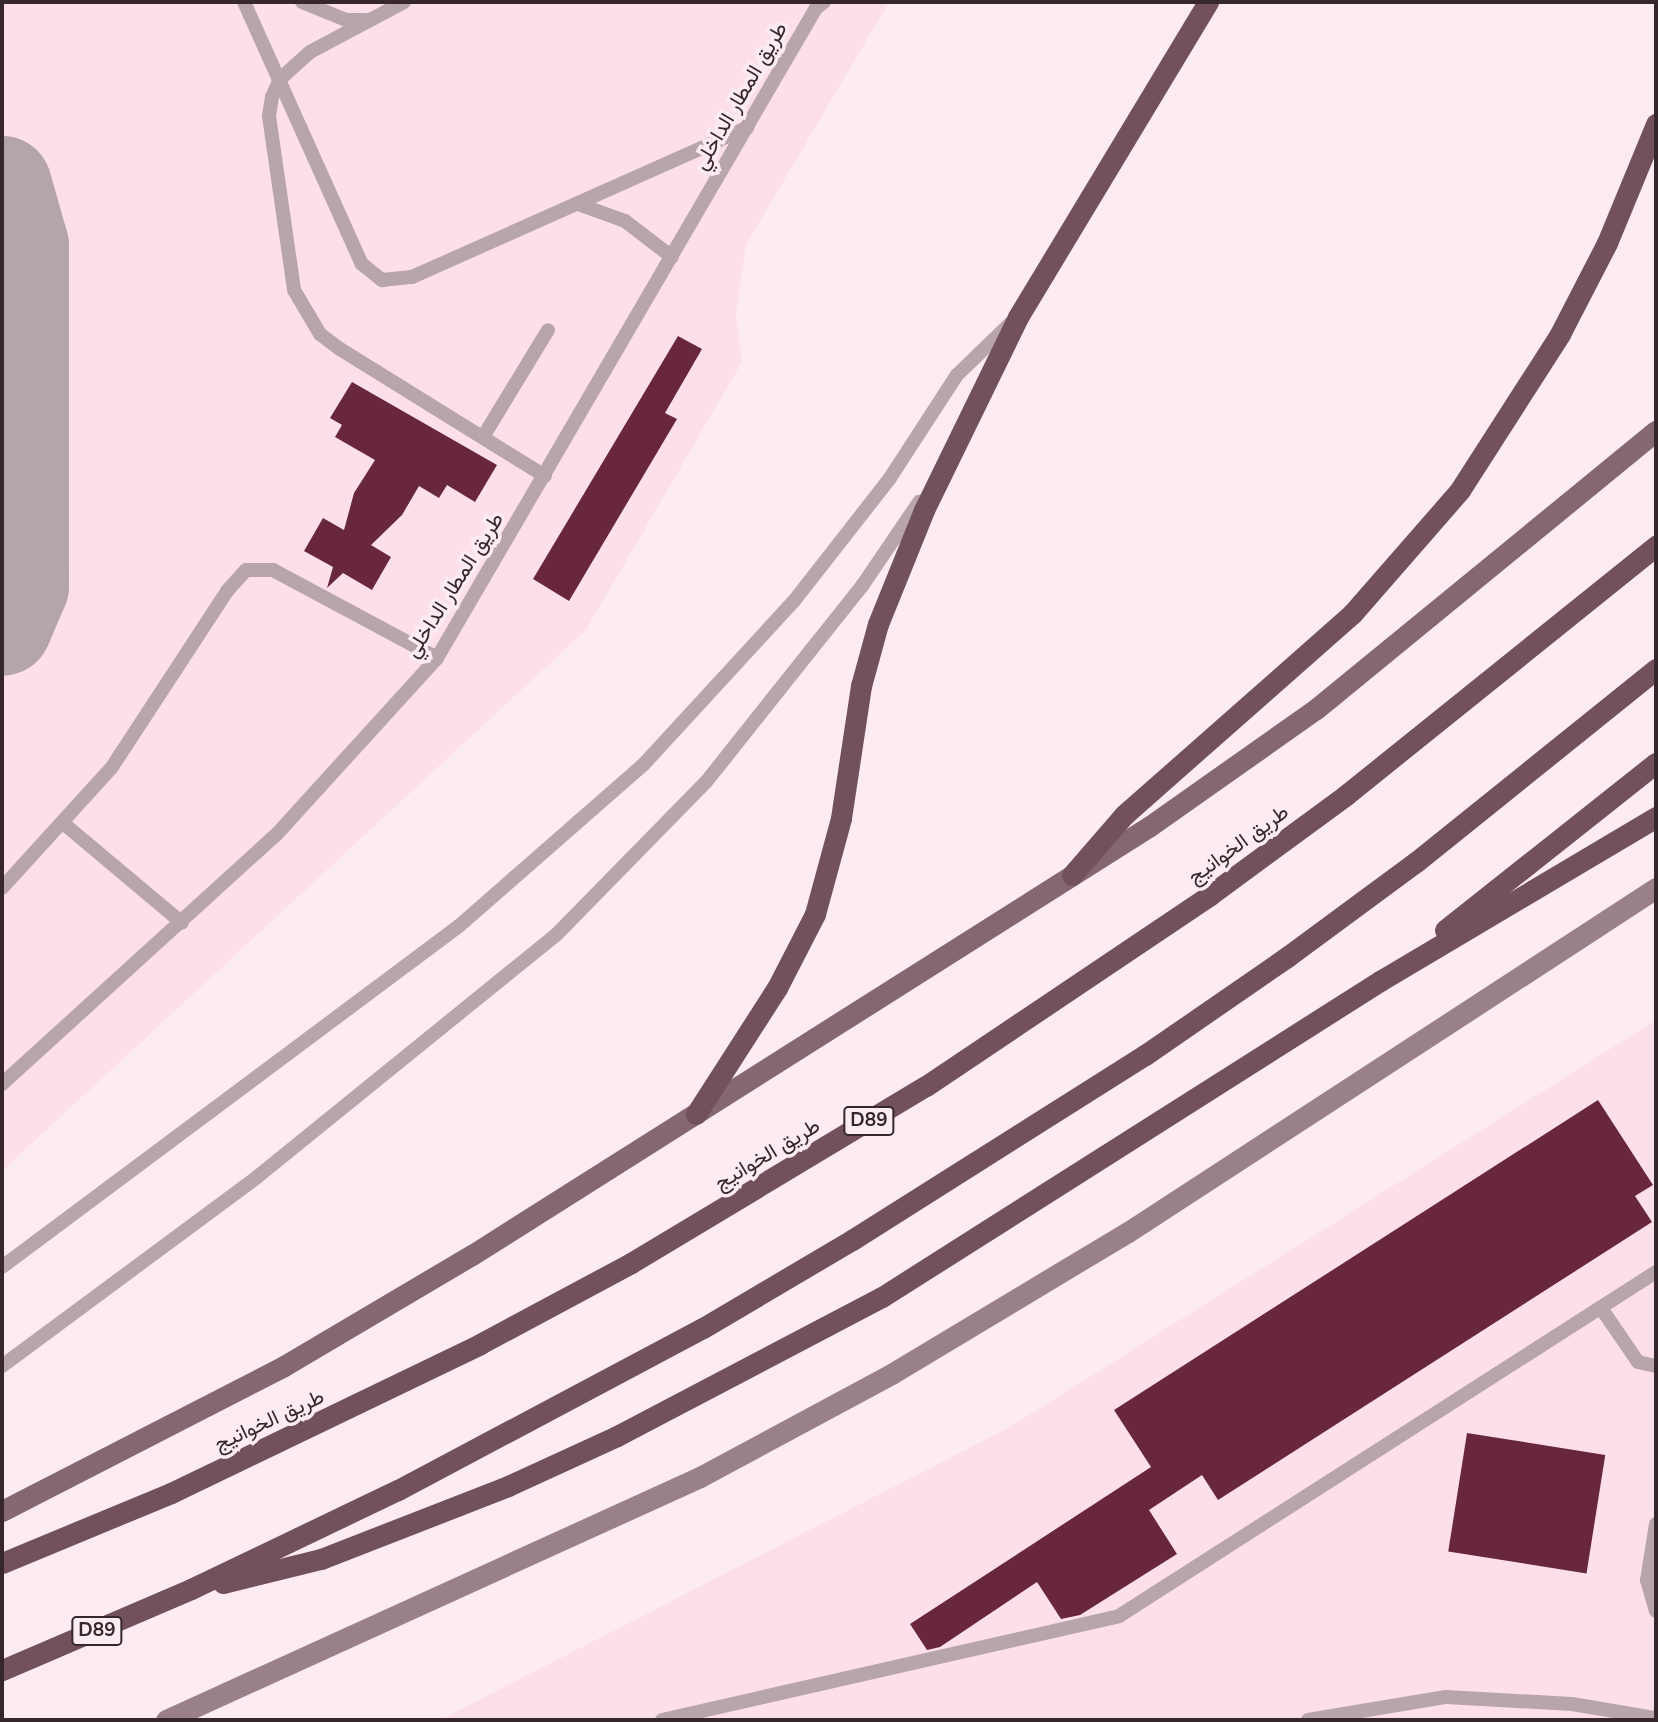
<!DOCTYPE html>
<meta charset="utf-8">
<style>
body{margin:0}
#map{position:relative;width:1658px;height:1722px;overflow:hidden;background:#fcecf0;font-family:"Nunito Sans",Vazirmatn,sans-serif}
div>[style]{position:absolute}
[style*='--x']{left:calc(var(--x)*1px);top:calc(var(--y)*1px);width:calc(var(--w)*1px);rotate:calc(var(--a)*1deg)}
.built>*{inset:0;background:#fde0e7}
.taxiway>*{height:100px;margin:-50px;padding:0 50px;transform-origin:50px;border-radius:50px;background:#b4a5a9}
.building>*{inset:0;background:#69273f;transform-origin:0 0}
.lane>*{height:14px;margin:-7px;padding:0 7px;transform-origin:7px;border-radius:7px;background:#b7a5aa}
.secondary>*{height:21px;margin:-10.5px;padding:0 10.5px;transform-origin:10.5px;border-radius:10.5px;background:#9a8187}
.primary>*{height:21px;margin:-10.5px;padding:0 10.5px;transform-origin:10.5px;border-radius:10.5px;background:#85676f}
.highway>*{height:21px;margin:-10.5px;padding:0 10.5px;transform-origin:10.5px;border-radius:10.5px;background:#72515a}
span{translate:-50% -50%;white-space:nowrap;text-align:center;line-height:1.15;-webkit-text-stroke:7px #fcecf0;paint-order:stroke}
.shield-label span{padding:2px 5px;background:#fcecf0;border:2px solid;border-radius:5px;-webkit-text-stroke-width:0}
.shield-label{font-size:19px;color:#36272b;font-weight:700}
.street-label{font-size:21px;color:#36272b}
.frame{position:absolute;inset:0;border:4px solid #36272b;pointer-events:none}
</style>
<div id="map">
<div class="built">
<i style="clip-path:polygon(2px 2px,889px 2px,746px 245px,736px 314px,742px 362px,586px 630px,2px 1171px)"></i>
<i style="clip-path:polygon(1656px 1020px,1656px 1720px,440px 1720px,1010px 1427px)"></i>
</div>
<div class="taxiway">
<i style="--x:2;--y:186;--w:62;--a:74.2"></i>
<i style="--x:19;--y:246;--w:340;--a:90"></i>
<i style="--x:19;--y:586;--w:43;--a:113"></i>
</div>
<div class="building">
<i style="clip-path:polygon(678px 336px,702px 349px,665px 413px,677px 419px,569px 601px,533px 579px)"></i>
<i style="clip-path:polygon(352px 382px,497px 465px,475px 502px,447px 485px,439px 498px,419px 486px,402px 515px,371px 545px,391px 557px,372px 590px,343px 573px,327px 588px,333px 567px,304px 551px,323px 518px,344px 530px,354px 493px,375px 460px,335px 437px,342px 425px,330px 418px)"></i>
<i style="clip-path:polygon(1598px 1100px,1653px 1185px,1635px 1196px,1652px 1222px,1218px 1500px,1202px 1475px,1149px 1510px,1177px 1554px,1080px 1615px,1061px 1619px,1037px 1582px,940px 1647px,927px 1650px,910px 1624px,1151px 1467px,1114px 1410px)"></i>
<i style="left:1467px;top:1433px;width:140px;height:120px;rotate:9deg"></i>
</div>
<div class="lane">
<i style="--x:244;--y:2;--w:287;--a:65.8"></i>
<i style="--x:362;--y:264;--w:26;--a:39"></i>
<i style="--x:382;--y:280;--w:30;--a:-6"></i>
<i style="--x:412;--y:277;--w:367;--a:-24"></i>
<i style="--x:302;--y:2;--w:48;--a:22.2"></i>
<i style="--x:346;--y:20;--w:19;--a:0"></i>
<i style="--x:404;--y:2;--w:106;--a:152"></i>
<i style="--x:310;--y:52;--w:40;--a:138"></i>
<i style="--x:280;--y:79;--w:20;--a:114"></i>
<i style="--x:272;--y:97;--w:19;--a:99"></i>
<i style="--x:269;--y:116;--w:176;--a:81.8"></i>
<i style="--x:294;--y:290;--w:51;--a:59.4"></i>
<i style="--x:320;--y:334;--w:25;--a:37"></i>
<i style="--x:340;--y:349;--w:241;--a:31.8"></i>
<i style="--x:578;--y:204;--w:50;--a:19.9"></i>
<i style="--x:625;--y:221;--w:59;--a:37.5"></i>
<i style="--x:483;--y:437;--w:125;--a:-58.7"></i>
<i style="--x:63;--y:823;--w:155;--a:40"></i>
<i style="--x:2;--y:888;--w:164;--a:-47.7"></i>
<i style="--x:112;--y:767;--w:210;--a:-56.8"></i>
<i style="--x:227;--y:591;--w:28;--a:-48"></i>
<i style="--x:246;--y:570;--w:27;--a:0"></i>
<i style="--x:273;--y:570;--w:186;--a:28.2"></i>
<i style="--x:2;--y:1084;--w:370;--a:-42.3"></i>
<i style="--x:276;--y:835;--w:239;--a:-47.7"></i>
<i style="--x:437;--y:658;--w:752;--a:-59.75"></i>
<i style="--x:816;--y:8;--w:10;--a:-37"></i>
<i style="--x:2;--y:1267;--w:570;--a:-36.73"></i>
<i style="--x:459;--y:926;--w:246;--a:-41.2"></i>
<i style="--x:644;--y:764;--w:222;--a:-47.4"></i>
<i style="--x:794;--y:601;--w:156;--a:-52"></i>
<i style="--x:890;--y:478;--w:123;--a:-57"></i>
<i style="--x:957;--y:375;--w:79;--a:-44"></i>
<i style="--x:1601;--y:1308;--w:65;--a:55.6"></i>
<i style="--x:1638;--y:1362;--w:18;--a:13"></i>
<i style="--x:2;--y:1366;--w:317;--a:-36.5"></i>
<i style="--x:257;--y:1177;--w:385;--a:-39"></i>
<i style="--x:556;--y:935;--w:214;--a:-45.6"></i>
<i style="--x:706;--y:782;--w:251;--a:-51.5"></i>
<i style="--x:862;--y:586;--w:102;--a:-55.8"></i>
<i style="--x:1656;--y:1524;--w:57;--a:99.1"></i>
<i style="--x:1647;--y:1580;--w:32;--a:74"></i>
<i style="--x:662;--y:1720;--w:469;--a:-12.8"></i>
<i style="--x:1119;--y:1616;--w:638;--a:-32.64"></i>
<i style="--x:1308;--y:1720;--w:140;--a:-9.5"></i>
<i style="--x:1446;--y:1697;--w:126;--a:3.2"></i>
<i style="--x:1572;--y:1704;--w:85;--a:9.5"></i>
</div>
<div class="secondary">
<i style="--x:166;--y:1720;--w:587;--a:-24.47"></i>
<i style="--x:700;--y:1477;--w:219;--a:-28.3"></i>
<i style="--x:893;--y:1373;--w:274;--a:-31"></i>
<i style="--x:1128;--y:1232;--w:630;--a:-33.08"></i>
</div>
<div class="primary">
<i style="--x:2;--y:1511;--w:317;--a:-27.2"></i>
<i style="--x:284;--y:1366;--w:218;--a:-30.6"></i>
<i style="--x:472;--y:1255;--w:802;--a:-32.32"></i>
<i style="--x:1150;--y:826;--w:203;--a:-35.2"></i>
<i style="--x:1316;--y:709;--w:439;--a:-39.3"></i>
</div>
<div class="highway">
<i style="--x:1072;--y:875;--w:79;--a:-49.1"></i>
<i style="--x:1124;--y:815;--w:304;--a:-41.4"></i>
<i style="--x:1352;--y:614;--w:164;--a:-48.9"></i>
<i style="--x:1460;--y:490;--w:185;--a:-57.3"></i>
<i style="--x:1560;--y:334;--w:102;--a:-62.7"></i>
<i style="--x:1607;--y:243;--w:129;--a:-67.6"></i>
<i style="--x:1445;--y:930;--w:269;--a:-38.4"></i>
<i style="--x:696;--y:1114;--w:150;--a:-57.3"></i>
<i style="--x:777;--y:988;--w:83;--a:-62.8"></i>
<i style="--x:815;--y:914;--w:99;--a:-74.8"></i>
<i style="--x:841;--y:818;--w:134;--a:-81.4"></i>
<i style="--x:861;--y:686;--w:64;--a:-74.7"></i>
<i style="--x:878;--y:624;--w:123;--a:-68"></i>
<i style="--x:924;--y:510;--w:215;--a:-64"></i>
<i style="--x:1018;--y:317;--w:368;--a:-58.9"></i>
<i style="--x:2;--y:1563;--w:183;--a:-22.5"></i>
<i style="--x:171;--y:1493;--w:343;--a:-25.7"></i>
<i style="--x:480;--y:1344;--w:171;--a:-28.2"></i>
<i style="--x:631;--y:1263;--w:344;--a:-31"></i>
<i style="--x:926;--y:1086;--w:342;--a:-33.9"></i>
<i style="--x:1210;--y:895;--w:169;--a:-36.3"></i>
<i style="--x:1346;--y:795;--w:398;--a:-38.8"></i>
<i style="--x:223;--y:1583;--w:101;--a:-13.8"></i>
<i style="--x:321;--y:1559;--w:201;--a:-21.3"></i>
<i style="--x:508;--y:1486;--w:120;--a:-24.6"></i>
<i style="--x:617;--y:1436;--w:299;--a:-27.7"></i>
<i style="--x:882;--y:1297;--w:590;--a:-32.4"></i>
<i style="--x:1380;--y:981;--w:321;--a:-30.7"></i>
<i style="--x:2;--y:1670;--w:206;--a:-23.2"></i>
<i style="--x:191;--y:1589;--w:229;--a:-25.6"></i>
<i style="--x:398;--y:1490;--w:345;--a:-28"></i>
<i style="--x:703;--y:1328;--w:173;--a:-30.6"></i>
<i style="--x:852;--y:1240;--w:347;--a:-32.3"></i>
<i style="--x:1145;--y:1055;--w:173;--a:-34.6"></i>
<i style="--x:1287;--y:957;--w:160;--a:-36.4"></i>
<i style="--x:1416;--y:862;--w:308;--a:-38.8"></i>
</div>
<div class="shield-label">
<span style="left:869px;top:1121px">D89</span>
<span style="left:97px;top:1631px">D89</span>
</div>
<div class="street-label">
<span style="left:740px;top:96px;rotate:-60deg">طريق المطار الداخلي</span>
<span style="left:454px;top:585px;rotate:-58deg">طريق المطار الداخلي</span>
<span style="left:1238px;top:844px;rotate:-36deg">طريق الخوانيج</span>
<span style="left:767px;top:1154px;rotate:-31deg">طريق الخوانيج</span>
<span style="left:269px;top:1420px;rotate:-25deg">طريق الخوانيج</span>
</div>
<div class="frame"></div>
</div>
